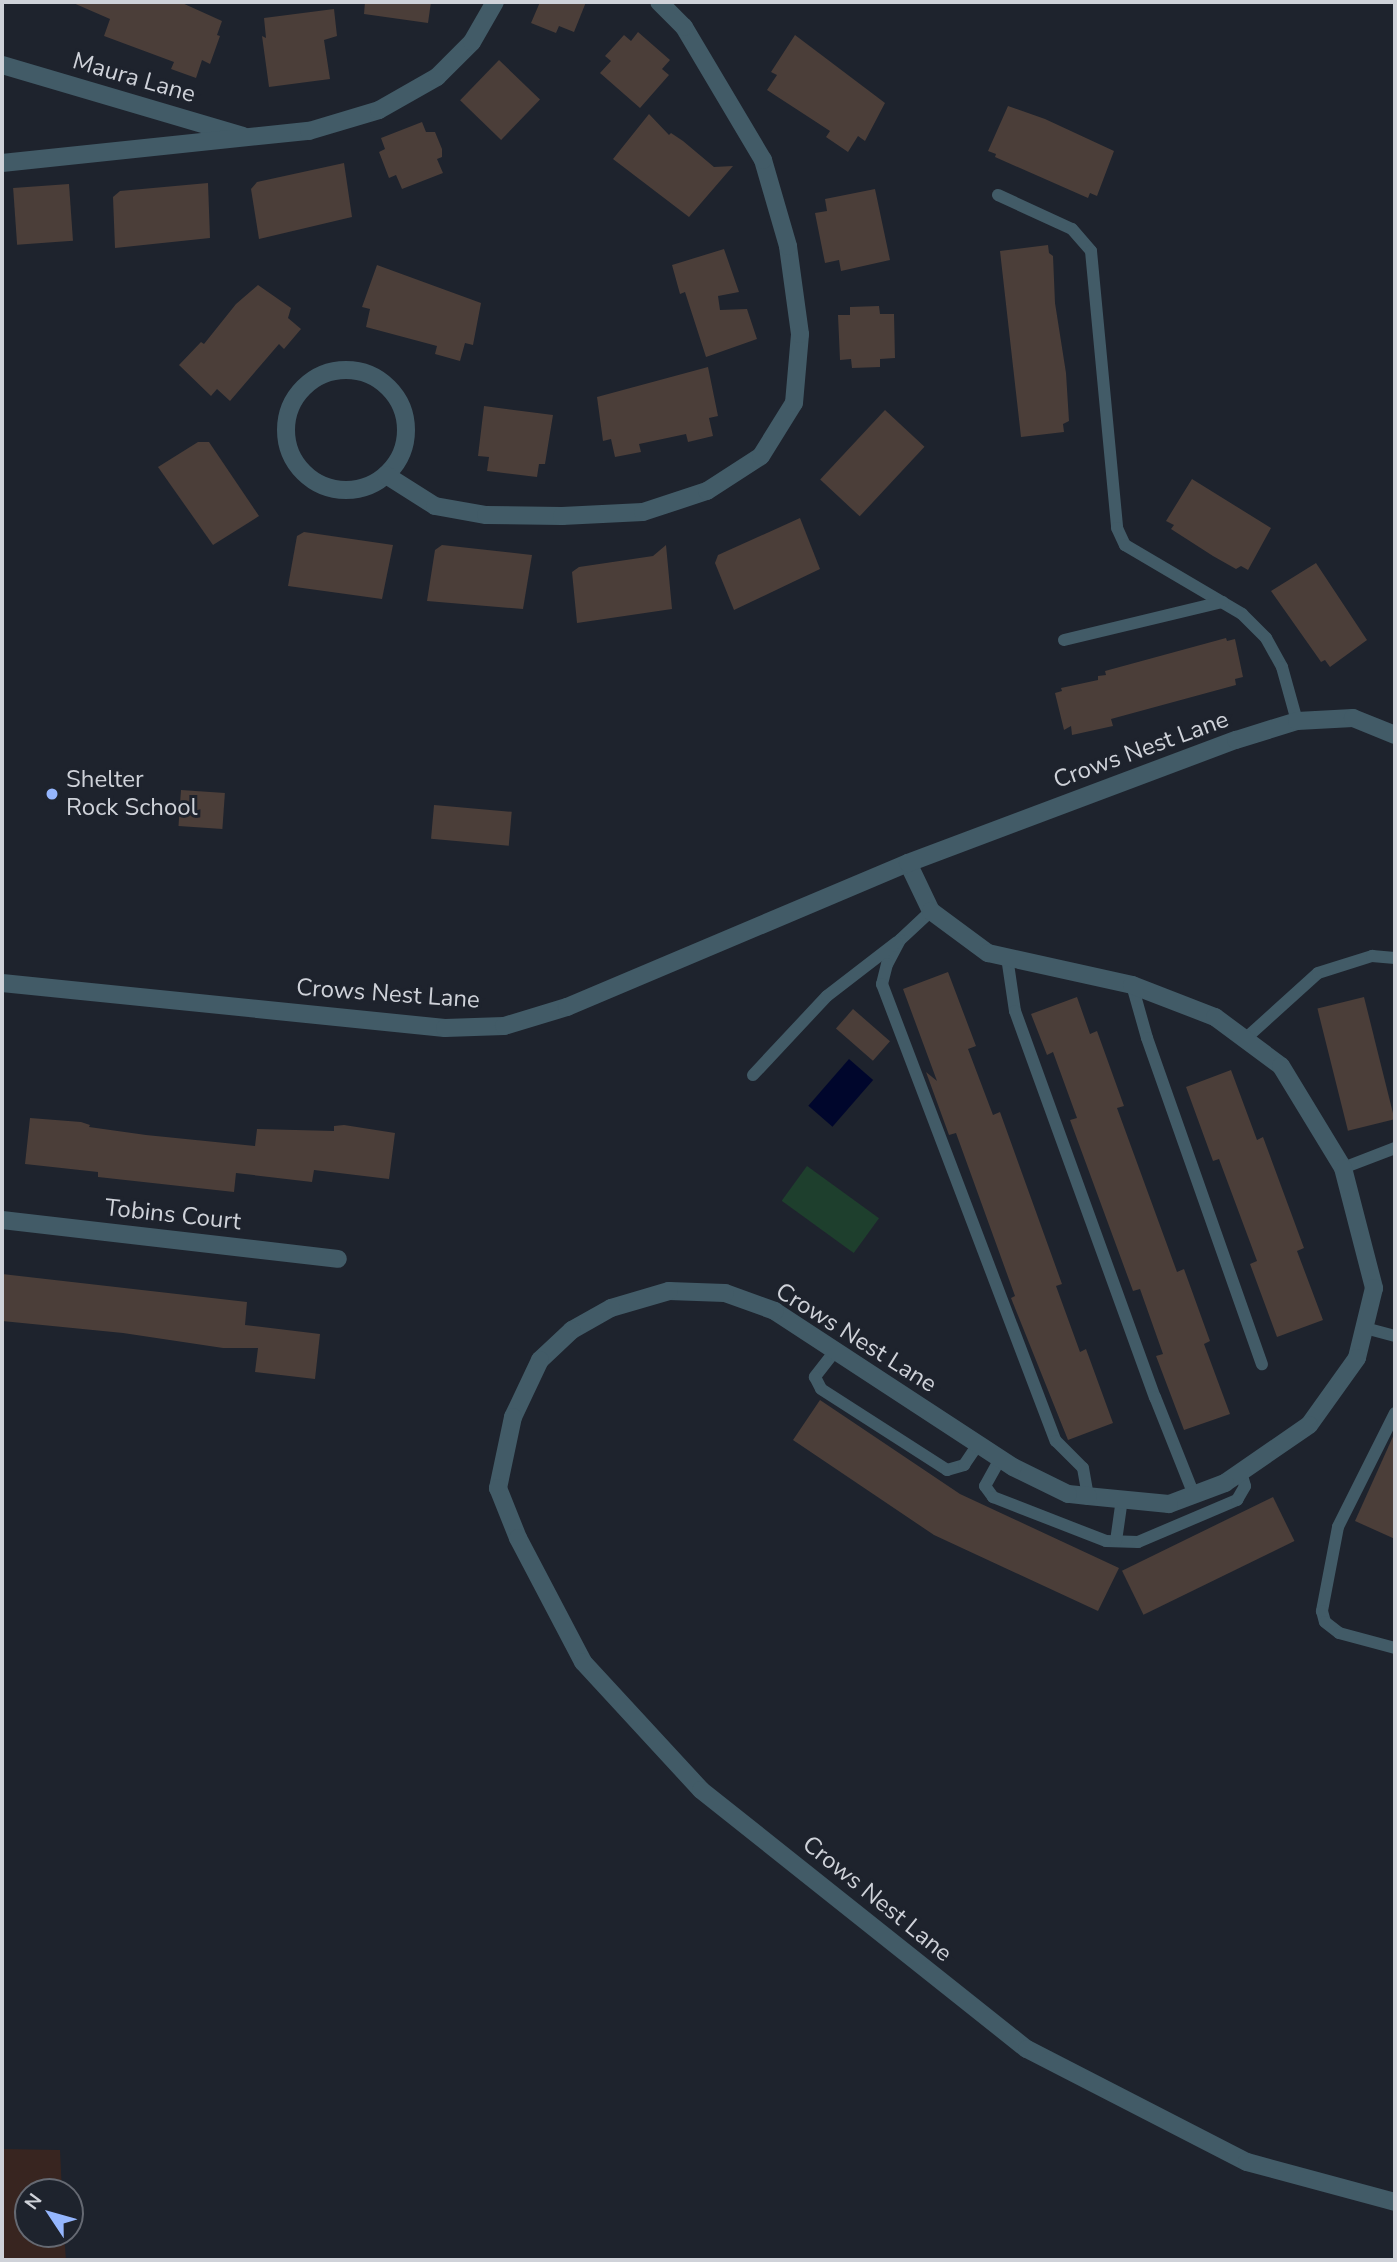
<!DOCTYPE html>
<style>
body{margin:0}
#map{position:relative;width:1397px;height:2262px;overflow:hidden;background:#1e232d;font-family:"Nunito Sans",sans-serif}
div>[style]{position:absolute}
[style*='--x']{left:calc(var(--x)*1px);top:calc(var(--y)*1px);width:calc(var(--w)*1px);rotate:calc(var(--a)*1deg)}
.industrial>*{inset:0;background:#382520}
.green>*{inset:0;background:#1e3f2d;transform-origin:0 0}
.water>*{inset:0;background:#00062c;transform-origin:0 0}
.building>*{inset:0;background:#4b3e39;transform-origin:0 0}
.service>*{height:12px;margin:-6px;padding:0 6px;transform-origin:6px;border-radius:6px;background:#425b67}
.minor>*{height:18px;margin:-9px;padding:0 9px;transform-origin:9px;border-radius:9px;background:#425b67}
.minor>.ring{margin:-9px;padding:0;box-sizing:content-box;background:none;border:18px solid #425b67;border-radius:50%}
.dots>*{width:19px;height:19px;translate:-50% -50%;box-sizing:border-box;border:4px solid #1e232d;border-radius:50%}
span{translate:-50% -50%;white-space:nowrap;text-align:center;line-height:1.15;-webkit-text-stroke:6px #1e232d;paint-order:stroke}
.street-label{font-size:24px;color:#cfd2d9}
.poi-label{font-size:24px;color:#cfd2d9}
.left{translate:0 -50%;text-align:left}
.frame{position:absolute;inset:0;border:4px solid #cfd2d9;pointer-events:none}
.north{position:absolute;left:14px;top:2178px;width:70px;height:70px;box-sizing:border-box;background:#1e232d;border:2px solid #656972;border-radius:50%;rotate:306deg;font-size:19px;font-weight:700;line-height:28px;text-align:center;color:#cfd2d9}
.north::after{content:'';display:block;margin:auto;width:24px;height:32px;background:#95b6fd;clip-path:polygon(50% 0,100% 100%,50% 72%,0 100%)}
</style>
<div id="map">
<div class="industrial">
<i style="clip-path:polygon(2px 2149px,60px 2150px,62px 2192px,28px 2192px,28px 2234px,64px 2234px,66px 2260px,2px 2260px)"></i>
</div>
<div class="green">
<i style="left:807px;top:1166px;width:89px;height:43px;rotate:36deg"></i>
</div>
<div class="water">
<i style="left:849px;top:1059px;width:32px;height:62px;rotate:41deg"></i>
</div>
<div class="building">
<i style="clip-path:polygon(71px 2px,180px 2px,222px 21px,217px 35px,220px 36px,210px 64px,202px 60px,196px 78px,171px 69px,174px 62px,104px 36px,110px 19px)"></i>
<i style="clip-path:polygon(365px 2px,431px 2px,428px 23px,364px 14px)"></i>
<i style="clip-path:polygon(540px 2px,586px 2px,574px 32px,559px 26px,556px 33px,531px 23px)"></i>
<i style="clip-path:polygon(334px 9px,337px 36px,324px 40px,330px 79px,269px 87px,262px 36px,266px 38px,264px 18px)"></i>
<i style="clip-path:polygon(638px 32px,670px 60px,662px 69px,669px 75px,640px 108px,600px 73px,611px 61px,605px 56px,624px 35px,631px 41px)"></i>
<i style="clip-path:polygon(795px 35px,885px 103px,865px 141px,858px 136px,848px 152px,826px 137px,830px 131px,767px 90px,777px 75px,771px 72px)"></i>
<i style="left:499px;top:60px;width:57px;height:56px;rotate:44deg"></i>
<i style="clip-path:polygon(1008px 106px,1045px 119px,1114px 151px,1097px 196px,1090px 193px,1088px 198px,995px 157px,996px 154px,988px 151px)"></i>
<i style="clip-path:polygon(649px 114px,669px 135px,671px 133px,683px 141px,714px 167px,733px 166px,689px 217px,613px 159px)"></i>
<i style="clip-path:polygon(422px 122px,426px 132px,435px 132px,442px 149px,442px 157px,437px 159px,443px 173px,402px 189px,396px 175px,389px 178px,379px 152px,385px 149px,381px 138px)"></i>
<i style="clip-path:polygon(344px 163px,352px 217px,259px 239px,251px 189px,257px 182px)"></i>
<i style="clip-path:polygon(208px 183px,210px 238px,115px 248px,113px 197px,120px 191px)"></i>
<i style="left:69px;top:184px;width:57px;height:56px;rotate:86deg"></i>
<i style="clip-path:polygon(875px 189px,890px 260px,841px 271px,839px 260px,825px 263px,815px 213px,827px 211px,825px 199px)"></i>
<i style="clip-path:polygon(1048px 245px,1049px 253px,1053px 256px,1055px 303px,1066px 373px,1069px 421px,1063px 424px,1064px 432px,1021px 437px,1000px 251px)"></i>
<i style="clip-path:polygon(724px 249px,739px 292px,718px 296px,720px 310px,747px 309px,757px 339px,706px 357px,685px 292px,680px 294px,672px 265px)"></i>
<i style="clip-path:polygon(377px 265px,481px 303px,473px 345px,465px 343px,460px 361px,435px 354px,437px 346px,366px 327px,370px 309px,362px 307px)"></i>
<i style="clip-path:polygon(258px 285px,291px 308px,288px 318px,301px 329px,284px 349px,279px 344px,230px 401px,217px 389px,211px 396px,179px 365px,201px 342px,204px 344px,236px 304px)"></i>
<i style="clip-path:polygon(879px 306px,880px 314px,894px 314px,895px 358px,880px 359px,880px 367px,852px 368px,851px 359px,840px 360px,838px 315px,850px 315px,850px 307px)"></i>
<i style="clip-path:polygon(708px 367px,718px 416px,709px 418px,713px 436px,688px 442px,686px 434px,639px 444px,641px 452px,615px 457px,611px 439px,603px 441px,597px 397px)"></i>
<i style="clip-path:polygon(484px 406px,553px 415px,545px 464px,539px 464px,537px 477px,487px 471px,489px 457px,478px 456px)"></i>
<i style="left:885px;top:410px;width:54px;height:95px;rotate:43deg"></i>
<i style="clip-path:polygon(198px 442px,209px 442px,259px 516px,213px 545px,158px 467px)"></i>
<i style="clip-path:polygon(1192px 479px,1271px 528px,1248px 570px,1241px 566px,1236px 569px,1213px 556px,1171px 529px,1174px 525px,1166px 521px)"></i>
<i style="clip-path:polygon(800px 518px,820px 569px,734px 610px,715px 563px,718px 555px)"></i>
<i style="clip-path:polygon(304px 532px,393px 545px,382px 599px,288px 586px,297px 536px)"></i>
<i style="clip-path:polygon(442px 545px,532px 555px,523px 609px,427px 601px,435px 550px)"></i>
<i style="clip-path:polygon(666px 545px,672px 609px,577px 623px,572px 572px,579px 567px,653px 556px)"></i>
<i style="clip-path:polygon(1316px 563px,1367px 640px,1330px 667px,1325px 660px,1321px 662px,1319px 659px,1271px 591px)"></i>
<i style="clip-path:polygon(1226px 638px,1227px 641px,1235px 639px,1243px 677px,1235px 679px,1236px 685px,1111px 719px,1113px 726px,1072px 735px,1071px 726px,1064px 730px,1055px 693px,1062px 691px,1061px 688px,1098px 680px,1098px 676px,1106px 675px,1105px 671px)"></i>
<i style="left:181px;top:790px;width:44px;height:36px;rotate:4deg"></i>
<i style="left:434px;top:805px;width:78px;height:34px;rotate:5deg"></i>
<i style="clip-path:polygon(948px 972px,976px 1046px,968px 1049px,993px 1115px,1000px 1112px,1062px 1284px,1056px 1286px,1080px 1352px,1086px 1349px,1113px 1423px,1068px 1440px,1011px 1298px,1015px 1296px,956px 1133px,949px 1135px,926px 1072px,937px 1081px,903px 989px)"></i>
<i style="clip-path:polygon(1077px 997px,1090px 1034px,1097px 1031px,1124px 1106px,1117px 1108px,1177px 1272px,1184px 1269px,1210px 1341px,1204px 1344px,1230px 1414px,1184px 1430px,1156px 1356px,1163px 1354px,1140px 1289px,1133px 1291px,1070px 1120px,1077px 1118px,1053px 1052px,1047px 1055px,1031px 1014px)"></i>
<i style="left:1364px;top:997px;width:126px;height:48px;rotate:76deg"></i>
<i style="left:853px;top:1009px;width:49px;height:26px;rotate:41deg"></i>
<i style="clip-path:polygon(1231px 1070px,1257px 1140px,1263px 1137px,1304px 1248px,1297px 1251px,1323px 1320px,1277px 1337px,1250px 1264px,1257px 1261px,1219px 1159px,1213px 1161px,1186px 1087px)"></i>
<i style="clip-path:polygon(30px 1118px,81px 1122px,90px 1125px,89px 1127px,146px 1135px,255px 1146px,257px 1129px,334px 1131px,334px 1126px,344px 1125px,395px 1133px,389px 1179px,314px 1170px,312px 1182px,236px 1173px,234px 1192px,98px 1177px,98px 1172px,25px 1164px)"></i>
<i style="clip-path:polygon(2px 1274px,247px 1302px,245px 1325px,320px 1334px,315px 1379px,255px 1372px,258px 1348px,223px 1348px,123px 1333px,2px 1321px)"></i>
<i style="clip-path:polygon(820px 1400px,960px 1494px,1119px 1568px,1098px 1611px,934px 1535px,793px 1440px)"></i>
<i style="clip-path:polygon(1395px 1432px,1395px 1539px,1355px 1521px)"></i>
<i style="left:1273px;top:1497px;width:49px;height:168px;rotate:64deg"></i>
</div>
<div class="service">
<i style="--x:998;--y:195;--w:81;--a:24.7"></i>
<i style="--x:1072;--y:229;--w:29;--a:49"></i>
<i style="--x:1091;--y:251;--w:278;--a:84.6"></i>
<i style="--x:1117;--y:528;--w:19;--a:65"></i>
<i style="--x:1125;--y:545;--w:136;--a:30.5"></i>
<i style="--x:1242;--y:614;--w:34;--a:45"></i>
<i style="--x:1266;--y:638;--w:33;--a:61"></i>
<i style="--x:1282;--y:667;--w:56;--a:74.5"></i>
<i style="--x:1064;--y:640;--w:163;--a:-13.5"></i>
<i style="--x:931;--y:911;--w:42;--a:136.9"></i>
<i style="--x:900;--y:940;--w:27;--a:118"></i>
<i style="--x:887;--y:964;--w:21;--a:104"></i>
<i style="--x:882;--y:984;--w:489;--a:69.2"></i>
<i style="--x:1056;--y:1441;--w:38;--a:45"></i>
<i style="--x:1083;--y:1468;--w:28;--a:80"></i>
<i style="--x:1007;--y:957;--w:55;--a:81.6"></i>
<i style="--x:1015;--y:1011;--w:411;--a:70.1"></i>
<i style="--x:1155;--y:1397;--w:105;--a:68.3"></i>
<i style="--x:1132;--y:985;--w:55;--a:74.2"></i>
<i style="--x:1147;--y:1038;--w:346;--a:70.6"></i>
<i style="--x:1245;--y:1039;--w:98;--a:-42.1"></i>
<i style="--x:1318;--y:973;--w:57;--a:-17.5"></i>
<i style="--x:1372;--y:956;--w:23;--a:5"></i>
<i style="--x:753;--y:1075;--w:108;--a:-46.9"></i>
<i style="--x:827;--y:996;--w:88;--a:-37.6"></i>
<i style="--x:1343;--y:1168;--w:56;--a:-21"></i>
<i style="--x:1365;--y:1328;--w:31;--a:15"></i>
<i style="--x:835;--y:1351;--w:33;--a:128"></i>
<i style="--x:815;--y:1377;--w:13;--a:63"></i>
<i style="--x:821;--y:1389;--w:150;--a:32.7"></i>
<i style="--x:947;--y:1470;--w:18;--a:-16"></i>
<i style="--x:964;--y:1465;--w:25;--a:-56"></i>
<i style="--x:1395;--y:1413;--w:127;--a:116.6"></i>
<i style="--x:1338;--y:1527;--w:86;--a:100.8"></i>
<i style="--x:1322;--y:1611;--w:11;--a:75"></i>
<i style="--x:1325;--y:1622;--w:18;--a:38"></i>
<i style="--x:1339;--y:1633;--w:58;--a:15"></i>
<i style="--x:1000;--y:1459;--w:31;--a:119"></i>
<i style="--x:985;--y:1486;--w:14;--a:54"></i>
<i style="--x:993;--y:1497;--w:121;--a:21.3"></i>
<i style="--x:1106;--y:1541;--w:32;--a:2"></i>
<i style="--x:1138;--y:1542;--w:108;--a:-23"></i>
<i style="--x:1237;--y:1500;--w:16;--a:-60"></i>
<i style="--x:1245;--y:1486;--w:15;--a:-106"></i>
<i style="--x:1116;--y:1541;--w:42;--a:-81.9"></i>
</div>
<div class="minor">
<i style="--x:2;--y:65;--w:251;--a:16.4"></i>
<i style="--x:2;--y:163;--w:309;--a:-6"></i>
<i style="--x:309;--y:131;--w:73;--a:-16.7"></i>
<i style="--x:379;--y:110;--w:67;--a:-29.6"></i>
<i style="--x:437;--y:77;--w:49;--a:-45"></i>
<i style="--x:472;--y:42;--w:46;--a:-60.1"></i>
<i class="ring" style="left:286px;top:370px;width:102px;height:102px"></i>
<i style="--x:386;--y:475;--w:58;--a:32.3"></i>
<i style="--x:435;--y:506;--w:52;--a:10"></i>
<i style="--x:486;--y:515;--w:76;--a:0.8"></i>
<i style="--x:562;--y:516;--w:81;--a:-2.8"></i>
<i style="--x:643;--y:512;--w:67;--a:-18.2"></i>
<i style="--x:707;--y:491;--w:64;--a:-32.9"></i>
<i style="--x:761;--y:456;--w:62;--a:-58.1"></i>
<i style="--x:794;--y:403;--w:69;--a:-85"></i>
<i style="--x:800;--y:334;--w:89;--a:-97.8"></i>
<i style="--x:788;--y:246;--w:90;--a:-106.2"></i>
<i style="--x:763;--y:160;--w:155;--a:-120.7"></i>
<i style="--x:684;--y:27;--w:35;--a:-135"></i>
<i style="--x:908;--y:863;--w:53;--a:64.4"></i>
<i style="--x:931;--y:911;--w:71;--a:36.4"></i>
<i style="--x:988;--y:953;--w:148;--a:12.5"></i>
<i style="--x:1132;--y:985;--w:89;--a:21.1"></i>
<i style="--x:1215;--y:1017;--w:82;--a:36.6"></i>
<i style="--x:1281;--y:1066;--w:119;--a:58.7"></i>
<i style="--x:1343;--y:1168;--w:124;--a:75.5"></i>
<i style="--x:1374;--y:1288;--w:72;--a:103.7"></i>
<i style="--x:1357;--y:1358;--w:82;--a:125.6"></i>
<i style="--x:1309;--y:1425;--w:102;--a:145.4"></i>
<i style="--x:1225;--y:1483;--w:60;--a:159.4"></i>
<i style="--x:1169;--y:1504;--w:81;--a:-174.4"></i>
<i style="--x:1088;--y:1496;--w:20;--a:-174"></i>
<i style="--x:1068;--y:1494;--w:61;--a:-153.9"></i>
<i style="--x:1013;--y:1467;--w:285;--a:-146.8"></i>
<i style="--x:775;--y:1311;--w:53;--a:-160.2"></i>
<i style="--x:725;--y:1293;--w:56;--a:-178"></i>
<i style="--x:669;--y:1291;--w:60;--a:163.7"></i>
<i style="--x:611;--y:1308;--w:45;--a:150.6"></i>
<i style="--x:572;--y:1330;--w:44;--a:136.8"></i>
<i style="--x:540;--y:1360;--w:63;--a:115.3"></i>
<i style="--x:513;--y:1417;--w:73;--a:101.9"></i>
<i style="--x:498;--y:1488;--w:54;--a:68.2"></i>
<i style="--x:518;--y:1538;--w:140;--a:62.3"></i>
<i style="--x:583;--y:1662;--w:174;--a:47.3"></i>
<i style="--x:701;--y:1790;--w:416;--a:38.5"></i>
<i style="--x:1027;--y:2049;--w:247;--a:27.2"></i>
<i style="--x:1247;--y:2162;--w:153;--a:15.1"></i>
<i style="--x:2;--y:983;--w:445;--a:5.8"></i>
<i style="--x:445;--y:1028;--w:59;--a:-1.9"></i>
<i style="--x:504;--y:1026;--w:66;--a:-16.8"></i>
<i style="--x:567;--y:1007;--w:370;--a:-22.9"></i>
<i style="--x:908;--y:863;--w:350;--a:-20.6"></i>
<i style="--x:1236;--y:740;--w:64;--a:-17.3"></i>
<i style="--x:1297;--y:721;--w:56;--a:-3.1"></i>
<i style="--x:1353;--y:718;--w:45;--a:22"></i>
<i style="--x:2;--y:1220;--w:338;--a:6.6"></i>
</div>
<div class="dots">
<i style="left:52px;top:794px;background:#95b6fd"></i>
</div>
<div class="street-label">
<span style="left:134px;top:78px;rotate:16deg">Maura Lane</span>
<span style="left:1141px;top:750px;rotate:-20deg">Crows Nest Lane</span>
<span style="left:388px;top:994px;rotate:4deg">Crows Nest Lane</span>
<span style="left:173px;top:1215px;rotate:6deg">Tobins Court</span>
<span style="left:856px;top:1338px;rotate:32deg">Crows Nest Lane</span>
<span style="left:877px;top:1899px;rotate:39deg">Crows Nest Lane</span>
</div>
<div class="poi-label">
<span class="left" style="left:66px;top:794px">Shelter<br>Rock School</span>
</div>
<div class="frame"></div>
<div class="north">N</div>
</div>
